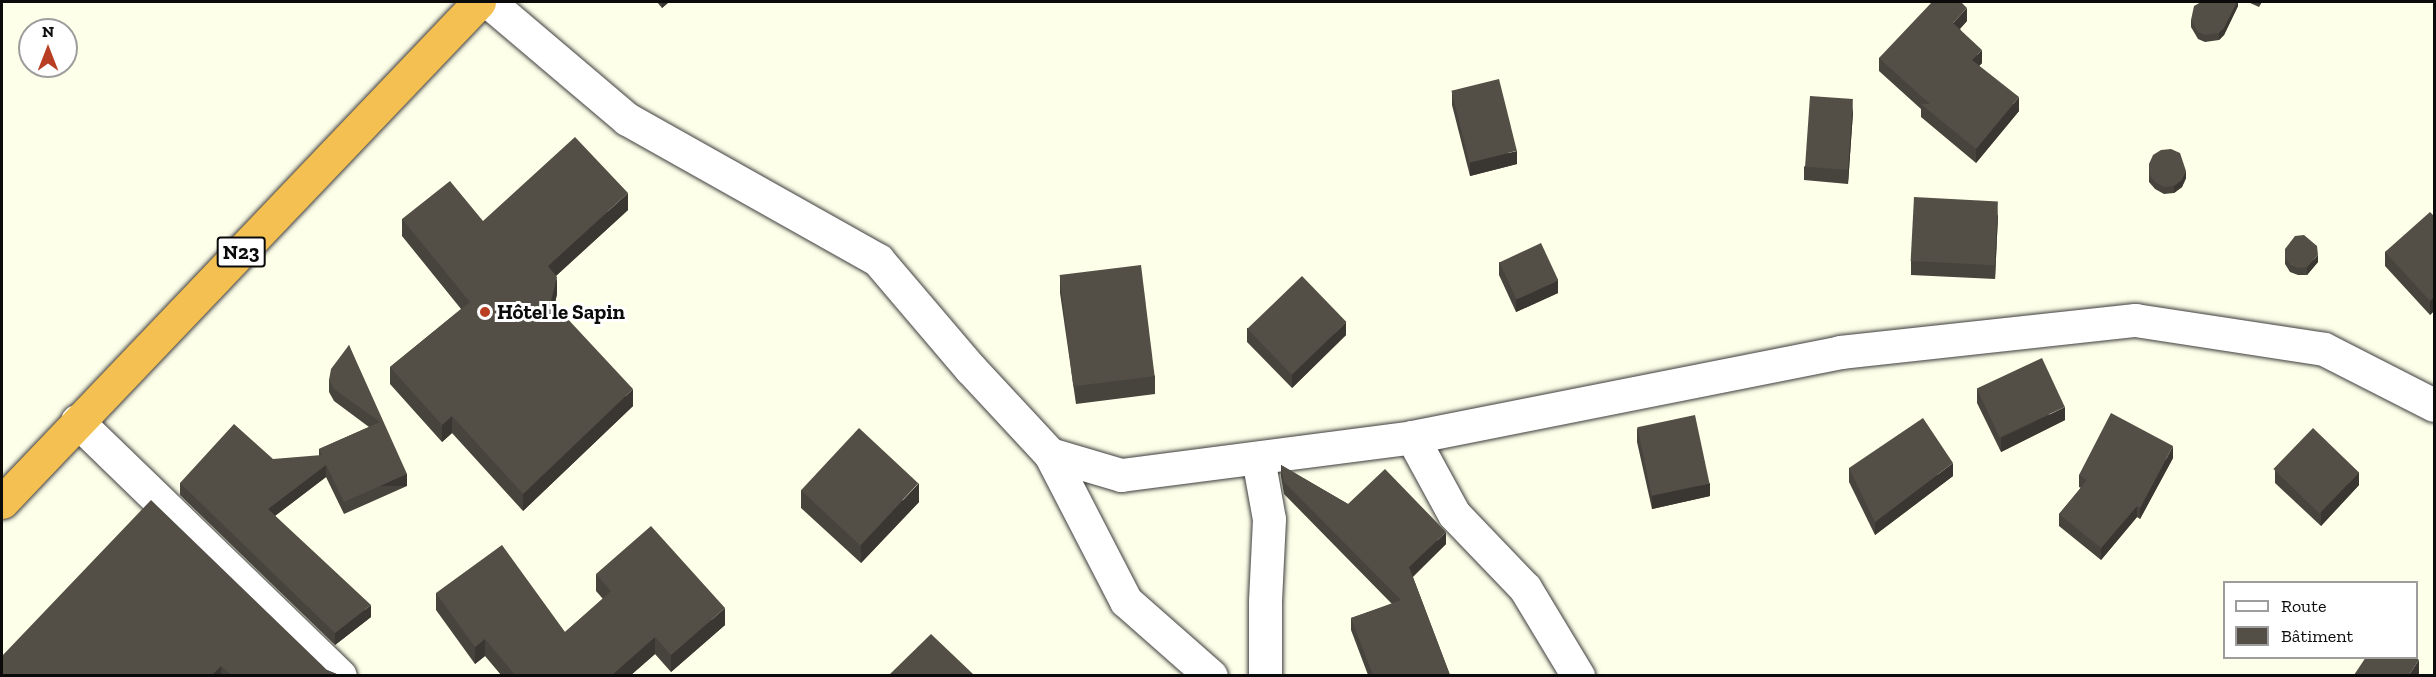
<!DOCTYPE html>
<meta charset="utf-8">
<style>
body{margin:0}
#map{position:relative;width:2436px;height:677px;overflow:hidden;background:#feffe9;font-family:"Zilla Slab",serif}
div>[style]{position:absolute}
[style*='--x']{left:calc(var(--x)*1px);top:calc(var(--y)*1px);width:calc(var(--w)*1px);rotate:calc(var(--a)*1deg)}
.roads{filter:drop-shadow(0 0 2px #3e3e3e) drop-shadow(0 0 2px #3e3e3e)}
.street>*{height:33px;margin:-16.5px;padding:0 16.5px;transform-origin:16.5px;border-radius:16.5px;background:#fff}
.highway>*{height:33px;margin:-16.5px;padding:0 16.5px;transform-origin:16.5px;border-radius:16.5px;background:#f4c052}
.wall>*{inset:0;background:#47443d}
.shaded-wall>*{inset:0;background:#3a3732;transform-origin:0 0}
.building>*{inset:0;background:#534f47;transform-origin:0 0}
.dots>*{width:16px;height:16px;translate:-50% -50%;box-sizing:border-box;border:3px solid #fff;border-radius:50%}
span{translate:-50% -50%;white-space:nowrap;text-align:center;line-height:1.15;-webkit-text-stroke:6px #fff;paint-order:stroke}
.shield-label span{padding:2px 4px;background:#fff;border:2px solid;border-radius:4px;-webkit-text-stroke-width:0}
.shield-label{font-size:20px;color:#0b0b0b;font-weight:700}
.poi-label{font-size:21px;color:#0b0b0b;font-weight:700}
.left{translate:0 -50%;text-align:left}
.frame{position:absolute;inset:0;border:3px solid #0b0b0b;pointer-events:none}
.legend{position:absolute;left:2223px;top:581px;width:195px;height:78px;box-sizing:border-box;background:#fff;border:2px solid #9d9d9d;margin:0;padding:8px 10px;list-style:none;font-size:18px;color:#0b0b0b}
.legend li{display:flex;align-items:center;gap:12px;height:30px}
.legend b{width:30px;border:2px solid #9d9d9d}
.north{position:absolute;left:18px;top:18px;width:60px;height:60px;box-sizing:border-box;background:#fff;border:2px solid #9d9d9d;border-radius:50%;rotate:0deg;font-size:16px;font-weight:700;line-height:24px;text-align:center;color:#0b0b0b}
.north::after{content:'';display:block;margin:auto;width:21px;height:27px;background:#b93f24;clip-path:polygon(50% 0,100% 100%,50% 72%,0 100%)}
</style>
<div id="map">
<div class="roads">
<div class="street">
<i style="--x:489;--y:2;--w:181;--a:40.3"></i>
<i style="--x:627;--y:119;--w:288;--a:29.3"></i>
<i style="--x:878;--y:260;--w:142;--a:49.6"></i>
<i style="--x:970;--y:368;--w:117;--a:47.1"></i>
<i style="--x:1050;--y:454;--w:74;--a:16.5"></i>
<i style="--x:1121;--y:475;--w:293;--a:-7.4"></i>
<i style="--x:1412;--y:437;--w:436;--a:-11.2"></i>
<i style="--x:1840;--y:352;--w:297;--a:-6.2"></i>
<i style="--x:2135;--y:320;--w:191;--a:8.7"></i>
<i style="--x:2324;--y:349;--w:123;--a:27"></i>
<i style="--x:77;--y:421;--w:366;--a:44.1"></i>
<i style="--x:1412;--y:437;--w:88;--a:61.4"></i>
<i style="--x:1454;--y:514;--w:103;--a:46.2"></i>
<i style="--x:1525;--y:588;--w:103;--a:58.9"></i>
<i style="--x:1050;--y:454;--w:165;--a:62.7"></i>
<i style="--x:1126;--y:601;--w:113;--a:41.4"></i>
<i style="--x:1258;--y:458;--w:62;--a:79.8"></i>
<i style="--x:1269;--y:519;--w:83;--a:92.8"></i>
<i style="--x:1265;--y:602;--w:74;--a:90"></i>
</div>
<div class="highway">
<i style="--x:2;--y:502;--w:691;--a:-46.35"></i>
</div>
</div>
<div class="wall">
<i style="clip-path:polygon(657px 2px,669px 2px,662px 8px)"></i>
<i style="clip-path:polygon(2238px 2px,2238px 6px,2224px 35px,2219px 40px,2205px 42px,2198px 39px,2191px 27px,2191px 20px)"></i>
<i style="clip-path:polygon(2248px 2px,2262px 2px,2259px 7px)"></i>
<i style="clip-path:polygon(1967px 21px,1960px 29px,1982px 63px,1979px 66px,2019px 111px,1976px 163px,1921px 117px,1921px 109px,1879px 71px,1879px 58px)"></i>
<i style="clip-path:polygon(1452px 91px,1517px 164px,1470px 176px,1452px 105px)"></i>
<i style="clip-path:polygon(1853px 112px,1848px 184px,1804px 180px,1804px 167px)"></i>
<i style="clip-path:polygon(2149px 164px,2186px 178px,2182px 187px,2174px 193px,2164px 194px,2155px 189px,2149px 182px)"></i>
<i style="clip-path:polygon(628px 210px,556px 276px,557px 294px,555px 304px,633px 406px,523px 511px,452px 433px,442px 442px,390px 384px,390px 367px,461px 309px,402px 236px,402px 219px,483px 221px)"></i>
<i style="clip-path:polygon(1998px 215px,1995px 279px,1911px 275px,1911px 261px)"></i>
<i style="clip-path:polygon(2434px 216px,2434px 311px,2430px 315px,2385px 266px,2385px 252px)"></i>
<i style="clip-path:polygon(2285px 249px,2318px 262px,2307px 275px,2298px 275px,2290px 272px,2285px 264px)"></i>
<i style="clip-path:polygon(1499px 262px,1558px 293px,1516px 312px,1499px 275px)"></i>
<i style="clip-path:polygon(1060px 275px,1155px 376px,1155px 394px,1076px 404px,1060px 293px)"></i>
<i style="clip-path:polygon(1247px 328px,1346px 335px,1292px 388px,1247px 342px)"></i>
<i style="clip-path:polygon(349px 345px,407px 486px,344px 514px,326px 477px,275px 516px,371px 617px,335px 645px,180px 495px,180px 483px,319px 456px,319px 449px,369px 427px,334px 401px,329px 392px,329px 380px)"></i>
<i style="clip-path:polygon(1977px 389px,2065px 420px,2001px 452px,1977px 403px)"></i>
<i style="clip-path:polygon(1637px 428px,1710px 496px,1652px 509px,1637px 442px)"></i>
<i style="clip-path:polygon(2173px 458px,2140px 519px,2137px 517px,2101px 560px,2059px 526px,2059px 514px,2081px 488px,2079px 487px,2079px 475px)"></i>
<i style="clip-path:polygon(1281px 465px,1348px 504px,1446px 544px,1413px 577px,1450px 675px,1368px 675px,1351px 630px,1351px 618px,1392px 604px,1284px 494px,1281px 477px)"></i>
<i style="clip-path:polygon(1849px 468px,1953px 476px,1875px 535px,1849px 482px)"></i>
<i style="clip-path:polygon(2275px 470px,2359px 485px,2321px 526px,2275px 483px)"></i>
<i style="clip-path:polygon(801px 490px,919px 502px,861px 563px,801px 508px)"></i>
<i style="clip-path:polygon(596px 574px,725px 625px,671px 672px,655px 654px,631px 675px,501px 675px,485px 656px,475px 664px,436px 610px,436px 593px,565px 632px,603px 599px,596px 591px)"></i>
<i style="clip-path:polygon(2px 656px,327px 670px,339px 675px,2px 675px)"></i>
</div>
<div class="shaded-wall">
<i style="clip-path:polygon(662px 2px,669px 2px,662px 8px)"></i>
<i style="clip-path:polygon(2237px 2px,2238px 2px,2238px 6px,2224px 35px,2219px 40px,2219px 33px)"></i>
<i style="clip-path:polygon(1967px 8px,1967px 21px,1953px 36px,1953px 23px)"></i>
<i style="clip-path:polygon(1982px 50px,1982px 63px,1972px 73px,1972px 60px)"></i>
<i style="clip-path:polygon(2019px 97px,2019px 111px,1976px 163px,1976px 149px)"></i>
<i style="clip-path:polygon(1853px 99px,1853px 112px,1848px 184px,1848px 170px)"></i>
<i style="clip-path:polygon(1517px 151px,1517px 164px,1470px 176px,1470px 162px)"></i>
<i style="clip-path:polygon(2186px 171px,2186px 178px,2182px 187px,2174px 193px,2174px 186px)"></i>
<i style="clip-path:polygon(628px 193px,628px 210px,548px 283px,548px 266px)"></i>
<i style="clip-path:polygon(1998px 201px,1998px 215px,1995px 279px,1995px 266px)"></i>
<i style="clip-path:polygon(2318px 255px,2318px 262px,2307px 275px,2307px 267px)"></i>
<i style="clip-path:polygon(557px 277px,557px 294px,551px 318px,551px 301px)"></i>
<i style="clip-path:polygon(1558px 280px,1558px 293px,1516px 312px,1516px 299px)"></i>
<i style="clip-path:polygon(2434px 297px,2434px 311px,2430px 315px,2430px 301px)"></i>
<i style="clip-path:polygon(1346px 322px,1346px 335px,1292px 388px,1292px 374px)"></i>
<i style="clip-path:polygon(633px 389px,633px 406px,523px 511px,523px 494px)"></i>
<i style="clip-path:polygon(2065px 407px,2065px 420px,2001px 452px,2001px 438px)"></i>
<i style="clip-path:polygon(452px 416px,452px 433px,442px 442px,442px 425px)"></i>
<i style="clip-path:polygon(2173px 446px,2173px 458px,2140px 519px,2140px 508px)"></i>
<i style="clip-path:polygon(1953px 463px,1953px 476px,1875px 535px,1875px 522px)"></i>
<i style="clip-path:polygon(326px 465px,326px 477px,268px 521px,268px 509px)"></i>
<i style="clip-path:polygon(2359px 472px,2359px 485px,2321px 526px,2321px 512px)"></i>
<i style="left:407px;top:474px;width:12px;height:69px;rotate:90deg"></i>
<i style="clip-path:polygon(919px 483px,919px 502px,861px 563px,861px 545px)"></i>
<i style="clip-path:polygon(1710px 483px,1710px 496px,1652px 509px,1652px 495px)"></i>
<i style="clip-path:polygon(2137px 506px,2137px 517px,2101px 560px,2101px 548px)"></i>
<i style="clip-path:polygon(1446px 532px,1446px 544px,1409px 580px,1409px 567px)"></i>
<i style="clip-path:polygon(371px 605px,371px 617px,335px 645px,335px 633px)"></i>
<i style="clip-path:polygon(725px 608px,725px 625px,671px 672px,671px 655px)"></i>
<i style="clip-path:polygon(655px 637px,655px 654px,631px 675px,612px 675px)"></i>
<i style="clip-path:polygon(485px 639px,485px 656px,475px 664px,475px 647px)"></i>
<i style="clip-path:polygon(2419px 660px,2419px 674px,2418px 675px,2409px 675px)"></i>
<i style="clip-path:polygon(221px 666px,221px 675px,212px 675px)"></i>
</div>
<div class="building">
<i style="clip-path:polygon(1932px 2px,1961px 2px,1967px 8px,1953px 23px,1982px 50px,1972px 60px,2019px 97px,1976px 149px,1921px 104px,1930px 104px,1879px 58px)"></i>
<i style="clip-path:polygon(2201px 2px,2237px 2px,2224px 28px,2219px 33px,2205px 35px,2198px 32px,2191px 20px,2194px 6px)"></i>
<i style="left:1499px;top:79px;width:74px;height:49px;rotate:76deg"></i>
<i style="left:1810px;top:96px;width:43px;height:71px;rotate:4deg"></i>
<i style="clip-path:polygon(575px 137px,628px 193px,548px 266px,557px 277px,551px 301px,633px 389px,523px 494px,452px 416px,442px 425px,390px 367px,470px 302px,402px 219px,450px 181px,483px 221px)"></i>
<i style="clip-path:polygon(2171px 149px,2180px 153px,2186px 171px,2182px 180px,2174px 186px,2164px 187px,2155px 182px,2149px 174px,2149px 164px,2153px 155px,2161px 150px)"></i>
<i style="left:1914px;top:197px;width:84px;height:64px;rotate:3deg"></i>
<i style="clip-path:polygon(2430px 212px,2434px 216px,2434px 297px,2430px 301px,2385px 252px)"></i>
<i style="clip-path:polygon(2304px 235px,2317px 246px,2318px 255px,2307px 267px,2298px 268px,2290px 265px,2285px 257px,2285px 249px,2295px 236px)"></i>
<i style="left:1541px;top:243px;width:41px;height:46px;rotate:65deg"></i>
<i style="left:1141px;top:265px;width:112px;height:82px;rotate:83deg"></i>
<i style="left:1302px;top:276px;width:64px;height:76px;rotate:46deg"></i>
<i style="clip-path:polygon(349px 345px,407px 474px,344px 502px,326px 465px,268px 509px,371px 605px,335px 633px,180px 483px,234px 424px,273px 459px,322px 455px,319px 449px,380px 422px,334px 389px,329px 380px,331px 369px)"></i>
<i style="left:2042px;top:358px;width:54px;height:72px;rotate:65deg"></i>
<i style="clip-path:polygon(2111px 413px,2173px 446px,2140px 508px,2137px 506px,2101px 548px,2059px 514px,2087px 480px,2079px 475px)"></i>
<i style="left:1695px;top:415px;width:70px;height:59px;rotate:78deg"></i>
<i style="clip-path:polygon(1923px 418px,1953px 463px,1875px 522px,1849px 468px)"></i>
<i style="left:859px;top:428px;width:81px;height:85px;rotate:43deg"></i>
<i style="left:2313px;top:428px;width:64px;height:57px;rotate:44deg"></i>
<i style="clip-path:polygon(1281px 465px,1348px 504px,1385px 469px,1446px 532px,1409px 567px,1450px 675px,1373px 675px,1351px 618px,1401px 600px,1284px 482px)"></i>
<i style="clip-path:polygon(151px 500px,327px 670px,339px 675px,231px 675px,221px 666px,212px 675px,2px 675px,2px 656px)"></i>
<i style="clip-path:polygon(651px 526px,725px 608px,671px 655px,655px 637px,612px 675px,515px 675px,485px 639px,475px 647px,436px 593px,502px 545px,565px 632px,611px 591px,596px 574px)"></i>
<i style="clip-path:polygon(931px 634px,973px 674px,972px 675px,889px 675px)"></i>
<i style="clip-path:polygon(2366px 657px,2415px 657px,2419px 660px,2409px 675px,2354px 675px)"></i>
</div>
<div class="dots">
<i style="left:485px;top:312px;background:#b93f24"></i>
</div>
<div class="shield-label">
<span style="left:241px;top:252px">N23</span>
</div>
<div class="poi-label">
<span class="left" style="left:497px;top:312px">Hôtel le Sapin</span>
</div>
<div class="frame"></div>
<ul class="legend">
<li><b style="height:8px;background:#fff"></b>Route</li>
<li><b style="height:16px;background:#534f47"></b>Bâtiment</li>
</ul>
<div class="north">N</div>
</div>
